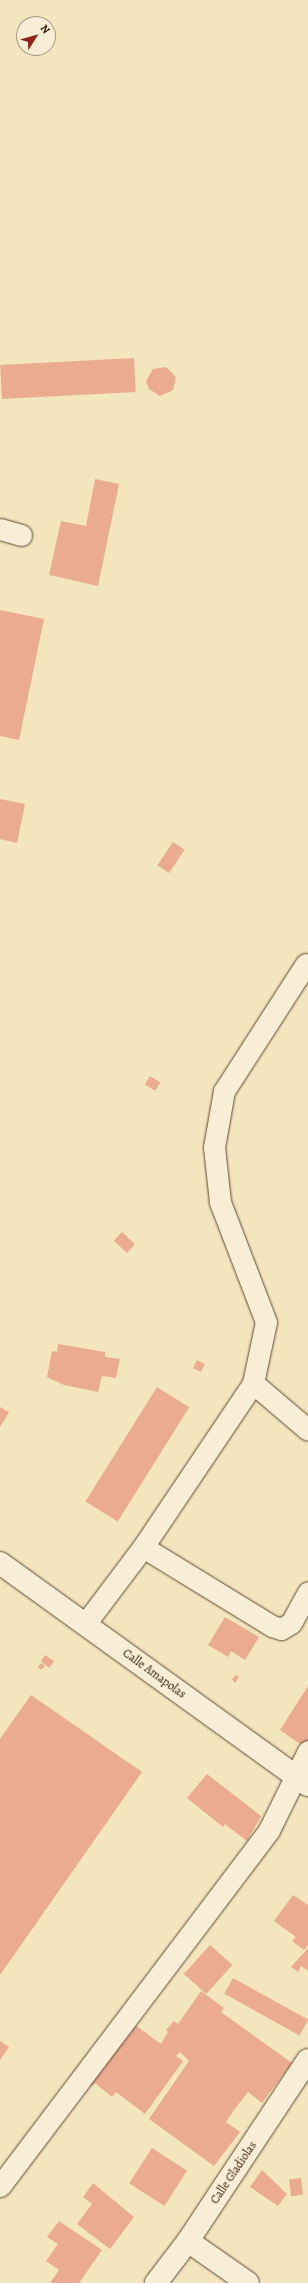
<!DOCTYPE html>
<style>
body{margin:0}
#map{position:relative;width:308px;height:2283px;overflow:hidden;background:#f3e5be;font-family:Alegreya,serif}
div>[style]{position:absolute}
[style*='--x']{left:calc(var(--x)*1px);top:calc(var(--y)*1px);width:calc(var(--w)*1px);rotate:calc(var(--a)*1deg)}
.building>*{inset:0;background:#eaab90;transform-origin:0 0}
.roads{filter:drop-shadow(0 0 1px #5f4831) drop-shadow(0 0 1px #5f4831)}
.service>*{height:21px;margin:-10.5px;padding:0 10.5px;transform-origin:10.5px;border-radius:10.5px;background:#f7eed5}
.minor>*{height:22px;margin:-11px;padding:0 11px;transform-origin:11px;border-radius:11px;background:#f7eed5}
.tertiary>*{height:22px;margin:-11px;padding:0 11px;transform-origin:11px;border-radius:11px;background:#f7eed5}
span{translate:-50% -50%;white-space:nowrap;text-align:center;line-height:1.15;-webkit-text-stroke:4px #f7eed5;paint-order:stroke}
.street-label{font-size:12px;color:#2e1302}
.north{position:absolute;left:16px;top:16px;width:40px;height:40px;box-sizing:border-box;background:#f7eed5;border:1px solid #a79681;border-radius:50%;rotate:53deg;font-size:11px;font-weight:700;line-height:16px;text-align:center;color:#2e1302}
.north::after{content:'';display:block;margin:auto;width:14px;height:18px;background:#8f2418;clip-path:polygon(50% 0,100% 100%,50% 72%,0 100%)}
</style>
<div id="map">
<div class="building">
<i style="left:134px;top:358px;width:34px;height:134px;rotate:87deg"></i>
<i style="clip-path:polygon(166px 367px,176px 377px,173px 390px,160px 396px,149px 389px,146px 381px,153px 369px)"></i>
<i style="clip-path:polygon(95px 479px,119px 484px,98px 586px,49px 575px,61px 521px,86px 526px)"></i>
<i style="clip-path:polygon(0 610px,44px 619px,19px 740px,0 736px)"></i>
<i style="clip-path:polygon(0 799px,25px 804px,17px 843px,0 839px)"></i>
<i style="left:173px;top:842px;width:14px;height:28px;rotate:34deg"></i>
<i style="left:150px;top:1076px;width:12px;height:10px;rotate:31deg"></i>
<i style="left:122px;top:1232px;width:18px;height:12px;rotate:43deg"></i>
<i style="clip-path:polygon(58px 1344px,105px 1352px,105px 1357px,120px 1359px,116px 1378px,102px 1376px,98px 1392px,64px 1385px,47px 1377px,52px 1351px,57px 1352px)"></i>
<i style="left:197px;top:1360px;width:9px;height:9px;rotate:27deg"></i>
<i style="left:157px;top:1387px;width:38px;height:135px;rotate:32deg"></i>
<i style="clip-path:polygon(0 1407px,9px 1412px,0 1427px)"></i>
<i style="clip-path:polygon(225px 1617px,259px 1637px,245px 1660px,231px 1651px,228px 1657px,208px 1645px)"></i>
<i style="clip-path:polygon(45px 1655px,54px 1661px,49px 1668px,41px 1661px)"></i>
<i style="clip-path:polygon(41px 1663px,45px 1666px,41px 1670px,38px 1667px)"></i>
<i style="clip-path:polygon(236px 1675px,239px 1677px,235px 1683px,232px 1679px)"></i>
<i style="clip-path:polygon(308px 1686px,308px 1745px,306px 1748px,280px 1730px)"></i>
<i style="clip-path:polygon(31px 1695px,142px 1772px,0 1975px,0 1739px)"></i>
<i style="clip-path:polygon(207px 1774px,261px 1816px,247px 1841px,225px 1824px,223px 1827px,187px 1798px)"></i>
<i style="clip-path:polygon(293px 1895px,308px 1905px,308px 1945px,304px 1950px,292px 1941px,296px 1937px,274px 1921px)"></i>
<i style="left:210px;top:1945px;width:30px;height:39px;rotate:42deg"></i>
<i style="clip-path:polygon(308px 1948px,308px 1971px,301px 1966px,298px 1972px,291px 1967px)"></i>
<i style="left:233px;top:1978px;width:86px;height:18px;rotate:29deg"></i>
<i style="clip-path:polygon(201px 1991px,224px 2008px,221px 2012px,292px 2063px,262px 2103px,248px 2092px,234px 2110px,226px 2122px,240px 2132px,214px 2166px,149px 2119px,189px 2061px,180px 2052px,176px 2056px,183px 2061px,145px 2114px,116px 2092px,112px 2097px,95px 2083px,92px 2086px,87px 2081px,131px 2022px,161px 2044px,168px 2032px,166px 2030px,174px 2021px,178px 2024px)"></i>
<i style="clip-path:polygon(0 2041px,9px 2047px,0 2060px)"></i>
<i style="left:152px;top:2148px;width:42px;height:42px;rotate:33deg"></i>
<i style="clip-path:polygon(262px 2170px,287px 2194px,278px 2206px,250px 2187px)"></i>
<i style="left:301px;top:2178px;width:17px;height:12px;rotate:83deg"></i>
<i style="clip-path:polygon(93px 2183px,134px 2217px,110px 2249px,77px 2224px,92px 2204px,83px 2197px)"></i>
<i style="clip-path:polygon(59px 2221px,102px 2250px,79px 2283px,50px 2283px,59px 2270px,46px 2261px,58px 2244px,47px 2237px)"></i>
</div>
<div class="roads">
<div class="service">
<i style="--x:0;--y:529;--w:22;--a:16"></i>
<i style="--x:253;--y:1383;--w:72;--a:40.5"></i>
<i style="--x:143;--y:1547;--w:151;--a:31.5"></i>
<i style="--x:272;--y:1626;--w:9;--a:18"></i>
<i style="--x:281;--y:1629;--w:12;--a:-31"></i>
<i style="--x:291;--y:1623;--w:35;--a:-61"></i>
<i style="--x:85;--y:1624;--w:96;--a:-53"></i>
<i style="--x:143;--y:1547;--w:197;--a:-56.1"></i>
<i style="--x:253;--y:1383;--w:62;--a:-78"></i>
<i style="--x:266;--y:1322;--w:129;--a:-111"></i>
<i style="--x:220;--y:1202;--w:55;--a:-96.2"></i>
<i style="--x:214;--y:1147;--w:57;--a:-79.9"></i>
<i style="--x:224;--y:1091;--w:151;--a:-57.2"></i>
<i style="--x:0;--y:2186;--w:446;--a:-52.9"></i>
<i style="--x:269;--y:1830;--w:88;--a:-63.7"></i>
</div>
<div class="minor">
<i style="--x:188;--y:2241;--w:73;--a:35"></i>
<i style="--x:156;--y:2283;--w:53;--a:-52.7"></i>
<i style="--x:188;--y:2241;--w:217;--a:-56.5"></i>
</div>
<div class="tertiary">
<i style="--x:0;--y:1563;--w:380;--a:35.8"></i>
</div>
</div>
<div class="street-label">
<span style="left:154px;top:1674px;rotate:36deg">Calle Amapolas</span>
<span style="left:234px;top:2173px;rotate:-56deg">Calle Gladiolas</span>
</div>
<div class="north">N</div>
</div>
